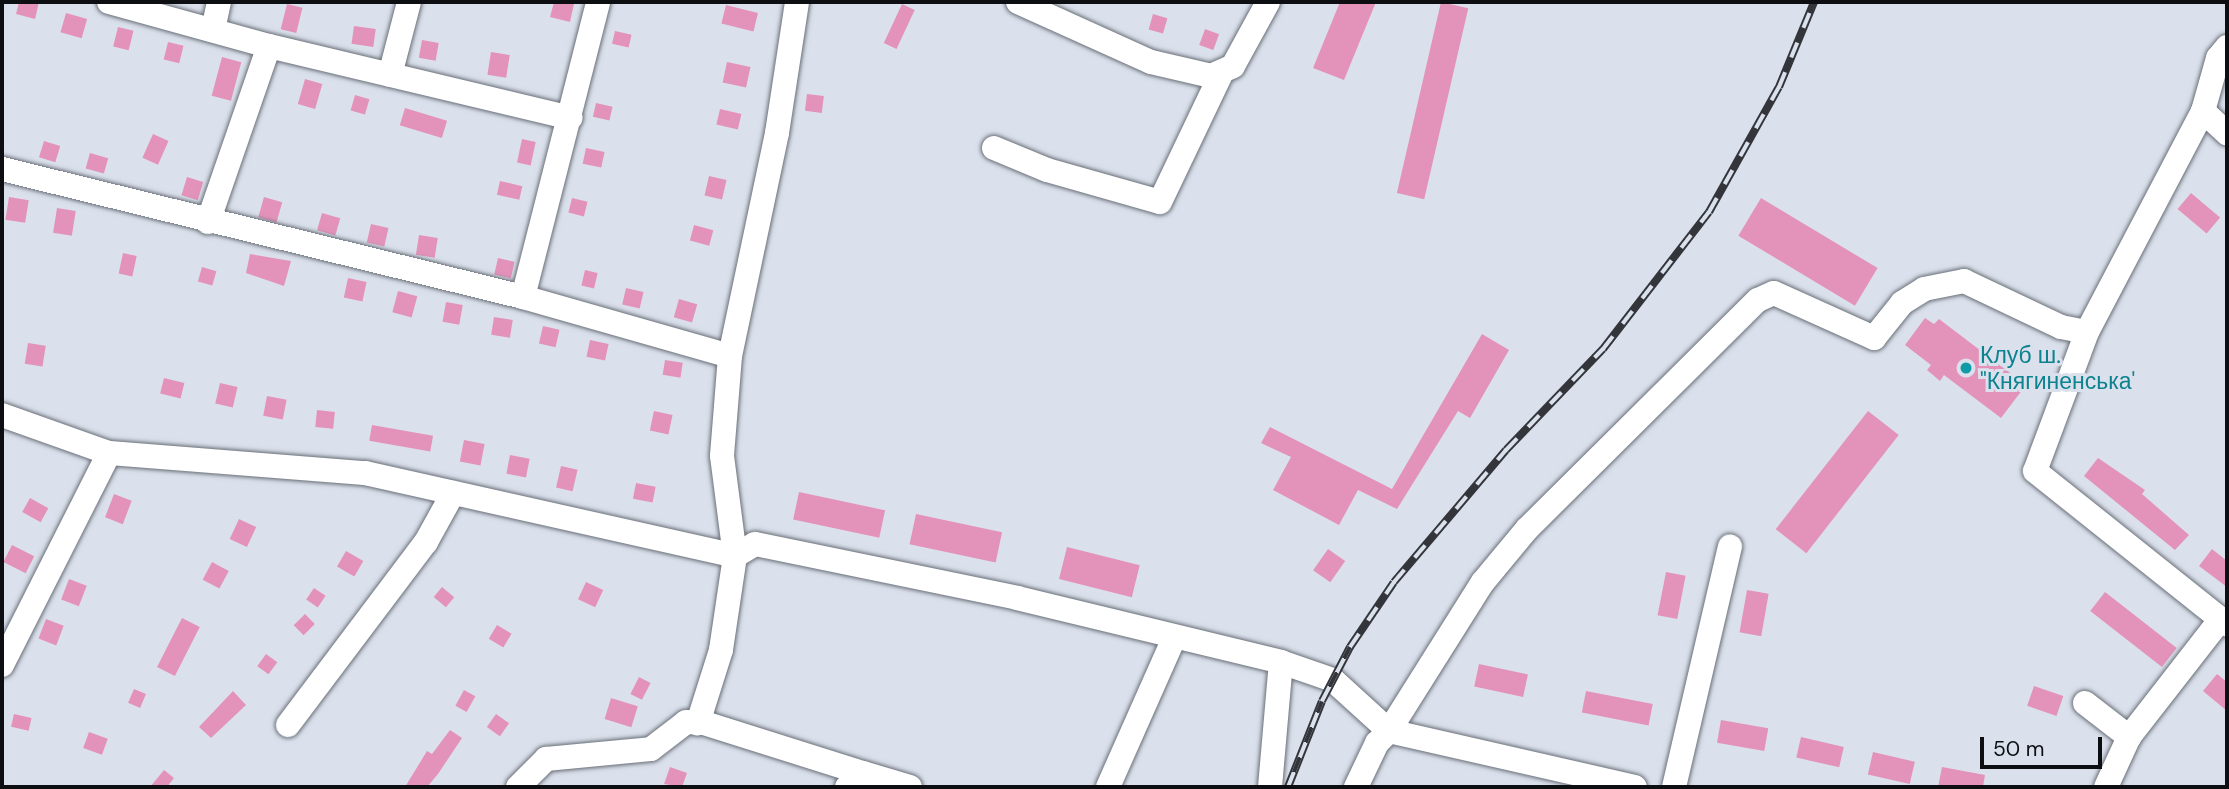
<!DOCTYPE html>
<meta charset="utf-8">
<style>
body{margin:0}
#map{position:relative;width:2229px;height:789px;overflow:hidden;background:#dbe1ec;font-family:"DM Sans",sans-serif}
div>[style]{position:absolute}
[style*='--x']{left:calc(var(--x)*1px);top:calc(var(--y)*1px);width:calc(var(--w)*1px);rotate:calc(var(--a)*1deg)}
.building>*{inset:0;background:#e393ba;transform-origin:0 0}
.roads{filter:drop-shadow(0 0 2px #696f78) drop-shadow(0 0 2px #696f78)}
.minor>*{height:24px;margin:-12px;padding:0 12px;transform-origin:12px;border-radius:12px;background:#fff}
.rail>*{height:8px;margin-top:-4px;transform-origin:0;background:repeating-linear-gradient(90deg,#dbe1ec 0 16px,#33353b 0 32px);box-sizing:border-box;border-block:2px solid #33353b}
.dots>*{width:19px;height:19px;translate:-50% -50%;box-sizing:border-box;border:4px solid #dbe1ec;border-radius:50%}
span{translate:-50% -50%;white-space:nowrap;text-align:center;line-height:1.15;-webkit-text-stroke:6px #dbe1ec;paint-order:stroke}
.culture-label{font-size:23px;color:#0d838f}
.left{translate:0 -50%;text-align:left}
.frame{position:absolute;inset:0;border:4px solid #0c0e12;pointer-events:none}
.scale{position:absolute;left:1980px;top:737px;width:122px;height:32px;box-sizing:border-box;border:4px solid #0c0e12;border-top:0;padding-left:9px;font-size:21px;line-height:24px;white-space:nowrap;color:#0c0e12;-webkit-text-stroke:5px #dbe1ec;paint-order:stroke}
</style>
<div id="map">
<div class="building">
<i style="clip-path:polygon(19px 2px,39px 2px,35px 19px,16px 14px)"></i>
<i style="clip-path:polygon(554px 2px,574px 4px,570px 22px,550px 17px)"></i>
<i style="clip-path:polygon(1340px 2px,1376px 2px,1344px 80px,1313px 68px)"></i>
<i style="left:1441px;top:2px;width:28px;height:196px;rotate:13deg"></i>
<i style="left:287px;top:4px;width:16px;height:26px;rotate:14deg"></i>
<i style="left:902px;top:4px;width:14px;height:43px;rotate:25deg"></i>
<i style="left:726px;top:5px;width:33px;height:19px;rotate:14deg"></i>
<i style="left:66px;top:13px;width:22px;height:20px;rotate:16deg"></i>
<i style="left:1153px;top:14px;width:15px;height:16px;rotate:16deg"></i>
<i style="left:354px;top:26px;width:22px;height:18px;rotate:8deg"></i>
<i style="left:118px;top:27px;width:16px;height:20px;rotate:14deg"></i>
<i style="left:1205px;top:29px;width:15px;height:17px;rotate:20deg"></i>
<i style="left:615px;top:31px;width:17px;height:13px;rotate:13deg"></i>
<i style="left:422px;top:40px;width:17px;height:18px;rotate:10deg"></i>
<i style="left:168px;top:42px;width:16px;height:18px;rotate:14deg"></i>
<i style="left:491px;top:52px;width:19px;height:23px;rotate:9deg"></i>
<i style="left:222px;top:57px;width:20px;height:40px;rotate:15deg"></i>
<i style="left:727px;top:62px;width:24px;height:21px;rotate:12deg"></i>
<i style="left:305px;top:79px;width:18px;height:26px;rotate:16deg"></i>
<i style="left:807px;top:94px;width:17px;height:17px;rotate:7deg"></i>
<i style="left:355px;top:95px;width:15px;height:16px;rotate:16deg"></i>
<i style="left:596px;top:103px;width:17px;height:14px;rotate:13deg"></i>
<i style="left:405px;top:108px;width:44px;height:18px;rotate:17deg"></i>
<i style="left:720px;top:109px;width:22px;height:16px;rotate:13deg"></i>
<i style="left:153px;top:134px;width:17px;height:26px;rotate:24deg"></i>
<i style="left:522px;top:139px;width:14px;height:24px;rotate:12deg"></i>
<i style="left:44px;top:141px;width:17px;height:17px;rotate:17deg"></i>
<i style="left:586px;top:148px;width:19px;height:16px;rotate:12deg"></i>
<i style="left:90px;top:153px;width:19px;height:16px;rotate:16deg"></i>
<i style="left:709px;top:176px;width:18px;height:20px;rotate:13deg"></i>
<i style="left:187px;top:177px;width:17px;height:19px;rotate:17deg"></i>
<i style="left:500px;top:181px;width:23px;height:14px;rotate:13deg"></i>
<i style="left:2191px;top:193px;width:38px;height:21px;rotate:40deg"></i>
<i style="left:9px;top:197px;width:20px;height:23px;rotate:9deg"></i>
<i style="left:264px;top:197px;width:19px;height:21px;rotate:16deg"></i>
<i style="left:572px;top:198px;width:16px;height:15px;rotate:14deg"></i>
<i style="left:1761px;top:198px;width:136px;height:44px;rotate:31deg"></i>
<i style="left:57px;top:208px;width:19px;height:25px;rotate:9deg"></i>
<i style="left:322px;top:213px;width:19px;height:18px;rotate:16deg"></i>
<i style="left:371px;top:224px;width:18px;height:19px;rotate:13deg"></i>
<i style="left:694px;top:225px;width:20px;height:16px;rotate:15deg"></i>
<i style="left:419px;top:235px;width:19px;height:20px;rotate:9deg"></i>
<i style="left:123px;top:253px;width:14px;height:21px;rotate:12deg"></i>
<i style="clip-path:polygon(250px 254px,291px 261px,284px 286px,246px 273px)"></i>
<i style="left:498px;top:258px;width:17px;height:17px;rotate:13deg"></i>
<i style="left:202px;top:267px;width:15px;height:15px;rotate:16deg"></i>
<i style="left:585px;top:270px;width:13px;height:16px;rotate:13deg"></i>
<i style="left:348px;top:278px;width:19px;height:20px;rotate:12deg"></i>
<i style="left:626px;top:288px;width:18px;height:17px;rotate:13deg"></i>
<i style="left:398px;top:291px;width:20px;height:22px;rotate:15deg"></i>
<i style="left:679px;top:299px;width:19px;height:19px;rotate:16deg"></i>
<i style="left:446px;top:302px;width:17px;height:20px;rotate:10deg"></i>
<i style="left:494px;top:317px;width:19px;height:18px;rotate:9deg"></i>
<i style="clip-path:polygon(1925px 318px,1934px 324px,1939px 319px,2026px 385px,2001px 418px,1944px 375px,1940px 381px,1927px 370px,1931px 365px,1905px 345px)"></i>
<i style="left:543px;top:326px;width:17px;height:18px;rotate:13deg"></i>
<i style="clip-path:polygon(1482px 334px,1509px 350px,1470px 418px,1458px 411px,1397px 509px,1358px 490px,1339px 525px,1273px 490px,1291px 457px,1261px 443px,1270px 427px,1392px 489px)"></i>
<i style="left:590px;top:340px;width:19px;height:17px;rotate:12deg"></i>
<i style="left:28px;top:343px;width:18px;height:21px;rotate:9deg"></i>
<i style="left:665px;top:360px;width:18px;height:15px;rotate:9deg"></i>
<i style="left:164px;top:378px;width:21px;height:16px;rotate:14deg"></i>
<i style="left:220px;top:383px;width:18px;height:21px;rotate:13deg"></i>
<i style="left:267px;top:396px;width:20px;height:20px;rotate:11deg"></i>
<i style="left:317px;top:410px;width:18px;height:17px;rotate:6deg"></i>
<i style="left:654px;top:411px;width:19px;height:20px;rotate:12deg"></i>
<i style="left:1868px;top:411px;width:39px;height:150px;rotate:38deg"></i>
<i style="left:372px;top:425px;width:62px;height:16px;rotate:10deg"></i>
<i style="left:464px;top:440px;width:21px;height:22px;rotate:11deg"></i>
<i style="left:510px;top:455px;width:20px;height:19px;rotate:11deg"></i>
<i style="clip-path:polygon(2098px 458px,2145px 490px,2142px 494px,2189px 535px,2175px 550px,2084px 476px)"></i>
<i style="left:561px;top:466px;width:17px;height:22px;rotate:13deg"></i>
<i style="left:636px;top:483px;width:20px;height:16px;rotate:11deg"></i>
<i style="left:799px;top:492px;width:88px;height:28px;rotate:12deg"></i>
<i style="left:114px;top:494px;width:19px;height:25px;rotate:21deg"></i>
<i style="left:30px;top:498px;width:21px;height:16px;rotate:29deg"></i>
<i style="left:916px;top:514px;width:88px;height:31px;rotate:12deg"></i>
<i style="left:239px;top:519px;width:19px;height:22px;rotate:25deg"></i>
<i style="left:12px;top:545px;width:25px;height:19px;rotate:27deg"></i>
<i style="left:1067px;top:547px;width:75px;height:33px;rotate:14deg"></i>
<i style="left:1328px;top:549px;width:21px;height:26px;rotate:35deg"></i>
<i style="clip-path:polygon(2212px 549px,2227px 561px,2227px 587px,2199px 566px)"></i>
<i style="left:346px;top:551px;width:20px;height:18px;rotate:30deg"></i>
<i style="left:212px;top:562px;width:19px;height:20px;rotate:28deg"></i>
<i style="left:1666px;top:572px;width:20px;height:44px;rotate:11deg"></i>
<i style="left:69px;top:579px;width:19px;height:22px;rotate:21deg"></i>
<i style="left:586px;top:582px;width:19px;height:19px;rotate:25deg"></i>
<i style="left:442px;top:587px;width:16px;height:13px;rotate:40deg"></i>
<i style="left:314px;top:588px;width:14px;height:14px;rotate:34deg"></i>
<i style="left:1747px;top:590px;width:22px;height:43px;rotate:10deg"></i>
<i style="left:2105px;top:592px;width:91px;height:24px;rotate:38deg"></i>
<i style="left:305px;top:614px;width:14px;height:16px;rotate:45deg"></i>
<i style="left:182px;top:618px;width:20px;height:55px;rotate:27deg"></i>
<i style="left:46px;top:619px;width:19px;height:21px;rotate:21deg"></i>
<i style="left:497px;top:625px;width:17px;height:16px;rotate:31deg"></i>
<i style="left:266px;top:654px;width:14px;height:15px;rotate:36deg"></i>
<i style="left:1479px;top:664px;width:50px;height:23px;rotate:12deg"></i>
<i style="clip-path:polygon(2217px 674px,2227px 682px,2227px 711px,2203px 691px)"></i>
<i style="left:639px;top:677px;width:13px;height:19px;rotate:27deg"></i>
<i style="left:2034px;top:686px;width:31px;height:21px;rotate:19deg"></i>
<i style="left:134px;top:689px;width:13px;height:15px;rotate:23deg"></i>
<i style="left:464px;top:690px;width:13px;height:18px;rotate:29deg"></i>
<i style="clip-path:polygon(233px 691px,246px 705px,211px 738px,199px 727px)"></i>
<i style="left:1586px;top:691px;width:68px;height:22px;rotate:11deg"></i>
<i style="left:611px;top:698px;width:28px;height:22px;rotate:17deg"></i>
<i style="left:14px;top:714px;width:18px;height:13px;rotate:13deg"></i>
<i style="left:496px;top:714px;width:16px;height:16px;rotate:35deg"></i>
<i style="left:1721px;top:720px;width:48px;height:23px;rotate:10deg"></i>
<i style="clip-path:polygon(450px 730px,462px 738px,438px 774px,427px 787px,405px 787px,427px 751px,432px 754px)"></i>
<i style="left:89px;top:732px;width:20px;height:17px;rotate:20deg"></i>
<i style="left:1801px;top:737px;width:44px;height:21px;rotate:13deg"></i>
<i style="left:1873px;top:752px;width:43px;height:23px;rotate:13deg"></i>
<i style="clip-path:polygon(670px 767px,687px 773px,682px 787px,664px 784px)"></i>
<i style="clip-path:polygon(1942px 767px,1985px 775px,1983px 787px,1938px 787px)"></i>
<i style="clip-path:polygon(164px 770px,174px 778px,167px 787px,150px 787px)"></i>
</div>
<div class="roads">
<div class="minor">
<i style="--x:109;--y:2;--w:166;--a:15.4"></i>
<i style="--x:269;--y:46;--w:310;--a:13.4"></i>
<i style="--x:1018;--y:2;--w:146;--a:24.3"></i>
<i style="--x:1151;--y:62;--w:62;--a:13.1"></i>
<i style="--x:1211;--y:76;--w:24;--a:-24"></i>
<i style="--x:1233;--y:66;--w:73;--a:-61.3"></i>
<i style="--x:213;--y:30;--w:29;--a:-78"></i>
<i style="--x:2227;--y:47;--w:14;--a:129"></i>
<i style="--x:2218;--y:58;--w:55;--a:105.8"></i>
<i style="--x:2203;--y:111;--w:250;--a:117.7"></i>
<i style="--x:2087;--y:332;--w:148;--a:110.5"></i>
<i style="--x:2035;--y:471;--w:246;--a:38.6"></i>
<i style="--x:390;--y:75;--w:75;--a:-75.4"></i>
<i style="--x:2203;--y:111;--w:33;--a:43"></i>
<i style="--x:994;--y:148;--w:57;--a:22.5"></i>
<i style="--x:1047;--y:170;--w:117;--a:15.8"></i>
<i style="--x:1160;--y:202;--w:144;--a:-64.5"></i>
<i style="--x:2;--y:169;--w:536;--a:13.8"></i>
<i style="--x:523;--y:297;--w:215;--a:15.9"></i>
<i style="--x:730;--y:356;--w:100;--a:94.6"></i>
<i style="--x:722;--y:456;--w:101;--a:82.6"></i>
<i style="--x:735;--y:556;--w:95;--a:98.5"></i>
<i style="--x:721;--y:650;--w:77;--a:107.5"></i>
<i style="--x:208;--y:222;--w:186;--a:-70.9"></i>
<i style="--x:523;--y:297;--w:304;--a:-75.7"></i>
<i style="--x:730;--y:356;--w:228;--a:-78.1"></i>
<i style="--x:777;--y:133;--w:133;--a:-81.3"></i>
<i style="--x:2;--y:415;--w:114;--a:19.6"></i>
<i style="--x:109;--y:453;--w:257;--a:4.5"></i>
<i style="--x:365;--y:473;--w:379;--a:12.6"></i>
<i style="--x:735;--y:556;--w:23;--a:-31"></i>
<i style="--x:755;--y:544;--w:268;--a:11.6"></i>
<i style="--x:1017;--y:598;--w:272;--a:13.6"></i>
<i style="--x:1281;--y:662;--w:55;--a:19.1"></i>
<i style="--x:1333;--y:680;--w:76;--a:42.3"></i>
<i style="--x:1389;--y:731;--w:252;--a:12.8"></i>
<i style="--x:2;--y:665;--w:237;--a:-63.2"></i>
<i style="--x:2085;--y:703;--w:56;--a:37.7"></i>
<i style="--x:288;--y:725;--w:229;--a:-53"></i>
<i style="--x:426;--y:542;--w:56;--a:-61.1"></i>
<i style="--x:518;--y:787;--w:40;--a:-45"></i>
<i style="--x:546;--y:759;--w:105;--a:-5.4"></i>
<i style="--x:651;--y:749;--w:44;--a:-37.6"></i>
<i style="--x:686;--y:722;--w:18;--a:3"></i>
<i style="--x:704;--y:723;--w:167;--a:17.5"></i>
<i style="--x:847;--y:787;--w:21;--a:-41"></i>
<i style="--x:863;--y:773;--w:49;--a:16.6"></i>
<i style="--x:1108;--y:787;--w:163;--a:-66.1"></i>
<i style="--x:1270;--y:787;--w:125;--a:-85"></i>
<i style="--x:1356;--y:787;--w:49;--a:-64.5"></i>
<i style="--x:1377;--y:743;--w:17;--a:-45"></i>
<i style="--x:1389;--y:731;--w:176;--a:-57.8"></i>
<i style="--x:1483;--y:582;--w:69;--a:-50.3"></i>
<i style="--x:1527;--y:529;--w:325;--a:-44.8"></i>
<i style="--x:1758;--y:300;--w:17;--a:-24"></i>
<i style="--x:1774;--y:293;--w:110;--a:24.2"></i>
<i style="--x:1874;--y:338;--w:45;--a:-51.3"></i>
<i style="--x:1902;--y:303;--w:26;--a:-32"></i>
<i style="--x:1924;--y:289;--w:41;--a:-11.3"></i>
<i style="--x:1964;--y:281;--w:107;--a:25.4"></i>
<i style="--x:2061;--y:327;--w:26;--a:11"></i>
<i style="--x:1674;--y:787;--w:247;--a:-76.9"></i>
<i style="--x:2106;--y:787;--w:55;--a:-65.3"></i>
<i style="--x:2129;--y:737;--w:150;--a:-52.1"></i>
</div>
</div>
<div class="rail">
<i style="--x:1288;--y:787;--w:92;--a:-68.4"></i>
<i style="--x:1322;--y:701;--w:61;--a:-62.6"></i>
<i style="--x:1350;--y:647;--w:78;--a:-55.9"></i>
<i style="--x:1394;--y:582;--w:173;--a:-49.7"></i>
<i style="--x:1506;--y:450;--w:140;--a:-46.2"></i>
<i style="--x:1603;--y:349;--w:173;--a:-52.3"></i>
<i style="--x:1709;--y:212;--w:143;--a:-60.8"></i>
<i style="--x:1779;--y:87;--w:92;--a:-67.6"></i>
</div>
<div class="dots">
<i style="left:1966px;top:368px;background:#0f9aa8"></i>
</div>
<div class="culture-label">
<span class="left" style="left:1980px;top:368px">Клуб ш.<br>"Княгиненська'</span>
</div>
<div class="frame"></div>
<div class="scale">50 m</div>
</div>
